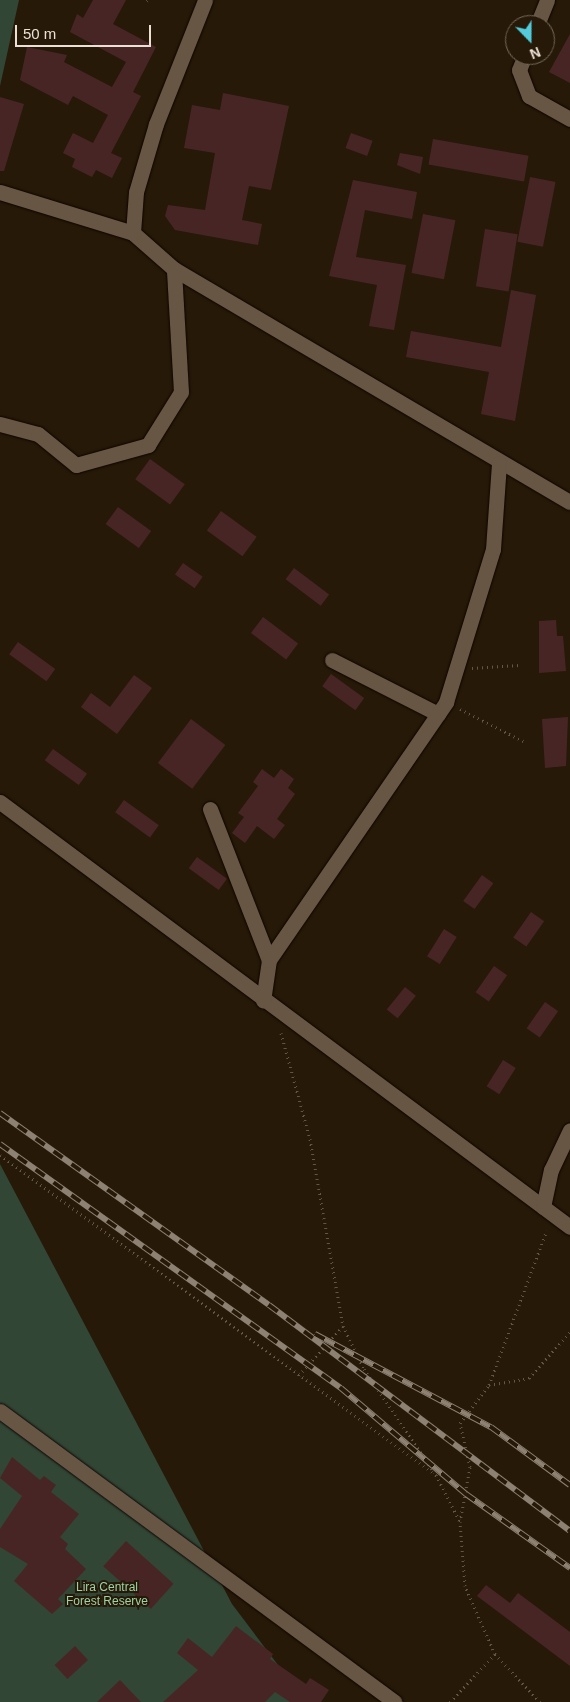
<!DOCTYPE html>
<style>
body{margin:0}
#map{position:relative;width:570px;height:1702px;overflow:hidden;background:#261908;font-family:Arial,sans-serif}
div>[style]{position:absolute}
[style*='--x']{left:calc(var(--x)*1px);top:calc(var(--y)*1px);width:calc(var(--w)*1px);rotate:calc(var(--a)*1deg)}
.green>*{inset:0;background:#324635}
.building>*{inset:0;background:#482525;transform-origin:0 0}
.path>*{height:3px;margin-top:-1.5px;transform-origin:0;background:repeating-linear-gradient(90deg,#625647 0 1px,transparent 0 5px)}
.roads{filter:drop-shadow(0 0 1px #0f0400) drop-shadow(0 0 1px #0f0400)}
.street>*{height:15px;margin:-7.5px;padding:0 7.5px;transform-origin:7.5px;border-radius:7.5px;background:#665643}
.rail>*{height:5.5px;margin-top:-2.75px;transform-origin:0;background:repeating-linear-gradient(90deg,#261908 0 11px,#8d8173 0 22px);box-sizing:border-box;border-block:1px solid #8d8173}
span{translate:-50% -50%;white-space:nowrap;text-align:center;line-height:1.15;-webkit-text-stroke:4px #261908;paint-order:stroke}
.park-label{font-size:12px;color:#9dd2a4}
.north{position:absolute;left:505px;top:15px;width:50px;height:50px;box-sizing:border-box;background:#261908;border:1px solid #74695a;border-radius:50%;rotate:158deg;font-size:14px;font-weight:700;line-height:20px;text-align:center;color:#eae0d5}
.north::after{content:'';display:block;margin:auto;width:18px;height:22px;background:#53cbdb;clip-path:polygon(50% 0,100% 100%,50% 72%,0 100%)}
.scale{position:absolute;left:15px;top:25px;width:136px;height:22px;box-sizing:border-box;border:2px solid #eae0d5;border-top:0;padding-left:6px;font-size:15px;line-height:18px;white-space:nowrap;color:#eae0d5;-webkit-text-stroke:4px #261908;paint-order:stroke}
</style>
<div id="map">
<div class="green">
<i style="clip-path:polygon(0 0,19px 0,0 86px)"></i>
<i style="clip-path:polygon(0 1164px,232px 1604px,306px 1702px,0 1702px)"></i>
</div>
<div class="building">
<i style="clip-path:polygon(93px 0,126px 0,113px 24px,156px 47px,133px 92px,141px 96px,111px 153px,122px 158px,112px 178px,96px 170px,92px 177px,72px 167px,75px 159px,63px 153px,73px 133px,93px 143px,108px 115px,73px 96px,68px 105px,20px 80px,27px 47px,67px 55px,64px 62px,112px 87px,126px 62px,70px 32px,77px 14px,83px 18px)"></i>
<i style="clip-path:polygon(570px 34px,570px 83px,549px 72px)"></i>
<i style="clip-path:polygon(223px 93px,289px 106px,271px 190px,249px 186px,242px 220px,262px 224px,258px 245px,175px 230px,165px 216px,168px 205px,205px 210px,215px 153px,184px 148px,192px 105px,220px 110px)"></i>
<i style="clip-path:polygon(0 97px,24px 104px,4px 171px,0 171px)"></i>
<i style="left:351px;top:133px;width:23px;height:16px;rotate:20deg"></i>
<i style="left:433px;top:139px;width:97px;height:26px;rotate:10deg"></i>
<i style="clip-path:polygon(400px 153px,423px 157px,420px 174px,397px 165px)"></i>
<i style="left:530px;top:177px;width:26px;height:66px;rotate:11deg"></i>
<i style="clip-path:polygon(353px 180px,417px 192px,412px 219px,365px 210px,356px 257px,406px 265px,394px 330px,369px 326px,377px 285px,329px 276px)"></i>
<i style="left:423px;top:214px;width:33px;height:60px;rotate:11deg"></i>
<i style="left:485px;top:229px;width:33px;height:58px;rotate:9deg"></i>
<i style="clip-path:polygon(511px 290px,536px 295px,515px 421px,481px 414px,489px 372px,406px 357px,411px 331px,501px 347px)"></i>
<i style="left:150px;top:459px;width:43px;height:25px;rotate:36deg"></i>
<i style="left:118px;top:507px;width:41px;height:21px;rotate:36deg"></i>
<i style="left:221px;top:511px;width:44px;height:24px;rotate:36deg"></i>
<i style="left:183px;top:563px;width:24px;height:14px;rotate:35deg"></i>
<i style="left:294px;top:568px;width:44px;height:14px;rotate:37deg"></i>
<i style="left:263px;top:617px;width:44px;height:20px;rotate:37deg"></i>
<i style="clip-path:polygon(556px 620px,557px 636px,563px 636px,566px 671px,539px 673px,539px 621px)"></i>
<i style="left:18px;top:642px;width:46px;height:15px;rotate:36deg"></i>
<i style="left:331px;top:674px;width:41px;height:15px;rotate:36deg"></i>
<i style="clip-path:polygon(134px 675px,152px 688px,117px 734px,81px 707px,91px 693px,110px 707px)"></i>
<i style="clip-path:polygon(568px 717px,566px 766px,545px 768px,542px 719px)"></i>
<i style="left:191px;top:719px;width:43px;height:55px;rotate:37deg"></i>
<i style="left:53px;top:749px;width:42px;height:14px;rotate:36deg"></i>
<i style="clip-path:polygon(262px 769px,274px 778px,281px 769px,294px 779px,288px 788px,295px 794px,277px 819px,285px 825px,274px 839px,257px 826px,245px 843px,232px 833px,244px 817px,238px 813px,258px 786px,253px 782px)"></i>
<i style="left:124px;top:800px;width:43px;height:15px;rotate:36deg"></i>
<i style="left:197px;top:857px;width:37px;height:14px;rotate:36deg"></i>
<i style="left:482px;top:875px;width:14px;height:32px;rotate:36deg"></i>
<i style="left:531px;top:912px;width:16px;height:31px;rotate:35deg"></i>
<i style="left:444px;top:929px;width:15px;height:32px;rotate:32deg"></i>
<i style="left:494px;top:966px;width:16px;height:32px;rotate:35deg"></i>
<i style="left:405px;top:987px;width:14px;height:29px;rotate:39deg"></i>
<i style="left:545px;top:1002px;width:16px;height:32px;rotate:35deg"></i>
<i style="left:503px;top:1060px;width:15px;height:31px;rotate:32deg"></i>
<i style="clip-path:polygon(12px 1457px,40px 1480px,44px 1476px,56px 1485px,51px 1492px,79px 1514px,60px 1537px,68px 1544px,65px 1549px,86px 1569px,58px 1599px,63px 1604px,52px 1614px,14px 1581px,28px 1564px,0 1547px,0 1529px,22px 1496px,0 1478px)"></i>
<i style="left:126px;top:1541px;width:64px;height:34px;rotate:42deg"></i>
<i style="clip-path:polygon(486px 1585px,510px 1603px,518px 1593px,570px 1632px,570px 1666px,477px 1596px)"></i>
<i style="clip-path:polygon(236px 1626px,273px 1654px,270px 1659px,306px 1684px,310px 1678px,329px 1690px,321px 1702px,290px 1702px,275px 1692px,265px 1702px,163px 1702px,198px 1670px,177px 1653px,188px 1638px,212px 1657px)"></i>
<i style="left:75px;top:1646px;width:19px;height:28px;rotate:47deg"></i>
<i style="clip-path:polygon(120px 1680px,141px 1702px,97px 1702px)"></i>
</div>
<div class="path">
<i style="--x:147;--y:1;--w:1;--a:-45"></i>
<i style="--x:472;--y:668;--w:48;--a:-3.6"></i>
<i style="--x:460;--y:709;--w:71;--a:26.9"></i>
<i style="--x:281;--y:1033;--w:110;--a:74.7"></i>
<i style="--x:310;--y:1139;--w:190;--a:80"></i>
<i style="--x:343;--y:1326;--w:66;--a:131.9"></i>
<i style="--x:0;--y:1155;--w:541;--a:36.28"></i>
<i style="--x:436;--y:1475;--w:53;--a:62.9"></i>
<i style="--x:343;--y:1326;--w:48;--a:64"></i>
<i style="--x:364;--y:1369;--w:125;--a:55.8"></i>
<i style="--x:489;--y:1385;--w:41;--a:-9.9"></i>
<i style="--x:529;--y:1378;--w:62;--a:-48.3"></i>
<i style="--x:450;--y:1702;--w:66;--a:-46.8"></i>
<i style="--x:540;--y:1702;--w:66;--a:-133.2"></i>
<i style="--x:495;--y:1654;--w:74;--a:-113.8"></i>
<i style="--x:465;--y:1586;--w:64;--a:-94.5"></i>
<i style="--x:460;--y:1522;--w:56;--a:-79.7"></i>
<i style="--x:470;--y:1467;--w:45;--a:-102.8"></i>
<i style="--x:460;--y:1423;--w:48;--a:-52.7"></i>
<i style="--x:489;--y:1385;--w:165;--a:-69.5"></i>
</div>
<div class="roads">
<div class="street">
<i style="--x:537;--y:25;--w:27;--a:-68"></i>
<i style="--x:525;--y:55;--w:16;--a:112"></i>
<i style="--x:519;--y:70;--w:28;--a:69"></i>
<i style="--x:529;--y:96;--w:47;--a:29.3"></i>
<i style="--x:0;--y:192;--w:139;--a:17.1"></i>
<i style="--x:133;--y:233;--w:55;--a:41.3"></i>
<i style="--x:174;--y:269;--w:459;--a:30.5"></i>
<i style="--x:133;--y:233;--w:41;--a:-85.8"></i>
<i style="--x:136;--y:192;--w:71;--a:-73.6"></i>
<i style="--x:156;--y:124;--w:133;--a:-68.4"></i>
<i style="--x:0;--y:424;--w:39;--a:15"></i>
<i style="--x:38;--y:434;--w:49;--a:39.2"></i>
<i style="--x:76;--y:465;--w:75;--a:-15.5"></i>
<i style="--x:148;--y:445;--w:62;--a:-58.1"></i>
<i style="--x:181;--y:392;--w:123;--a:-93.3"></i>
<i style="--x:332;--y:660;--w:119;--a:27"></i>
<i style="--x:0;--y:802;--w:711;--a:36.71"></i>
<i style="--x:210;--y:809;--w:162;--a:68.7"></i>
<i style="--x:269;--y:960;--w:41;--a:98.3"></i>
<i style="--x:269;--y:960;--w:313;--a:-55.5"></i>
<i style="--x:446;--y:702;--w:160;--a:-72.9"></i>
<i style="--x:493;--y:549;--w:86;--a:-86"></i>
<i style="--x:543;--y:1207;--w:38;--a:-78"></i>
<i style="--x:551;--y:1170;--w:44;--a:-64.6"></i>
<i style="--x:0;--y:1411;--w:490;--a:36.4"></i>
</div>
</div>
<div class="rail">
<i style="--x:0;--y:1113;--w:330;--a:35.5"></i>
<i style="--x:269;--y:1305;--w:376;--a:36.9"></i>
<i style="--x:0;--y:1144;--w:419;--a:35.6"></i>
<i style="--x:341;--y:1388;--w:164;--a:40.3"></i>
<i style="--x:466;--y:1494;--w:128;--a:35.4"></i>
<i style="--x:315;--y:1334;--w:199;--a:27.9"></i>
<i style="--x:491;--y:1427;--w:98;--a:36.3"></i>
</div>
<div class="park-label">
<span style="left:107px;top:1595px">Lira Central<br>Forest Reserve</span>
</div>
<div class="north">N</div>
<div class="scale">50 m</div>
</div>
